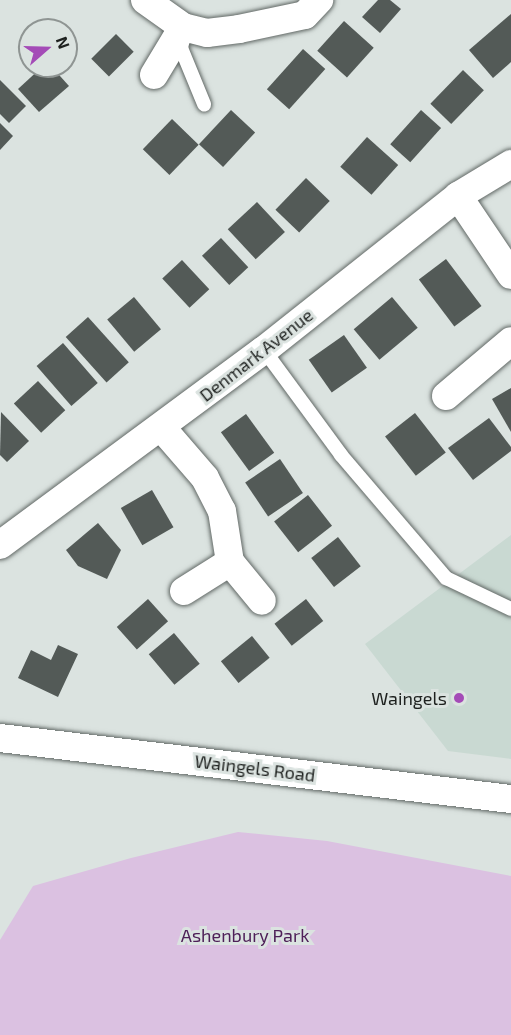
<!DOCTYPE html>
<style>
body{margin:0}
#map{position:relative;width:511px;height:1035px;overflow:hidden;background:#dbe3e0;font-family:"Exo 2",sans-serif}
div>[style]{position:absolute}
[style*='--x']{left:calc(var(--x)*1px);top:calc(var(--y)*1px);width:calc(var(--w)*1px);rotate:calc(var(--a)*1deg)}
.built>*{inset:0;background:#c9d9d2}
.green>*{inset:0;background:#dbc1e1}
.building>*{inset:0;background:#535a57;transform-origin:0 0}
.roads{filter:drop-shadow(0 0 2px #616865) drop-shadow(0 0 2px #616865)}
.service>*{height:14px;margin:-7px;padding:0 7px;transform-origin:7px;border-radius:7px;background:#fff}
.minor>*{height:28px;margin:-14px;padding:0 14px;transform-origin:14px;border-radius:14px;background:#fff}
.dots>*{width:16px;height:16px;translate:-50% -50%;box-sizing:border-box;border:3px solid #dbe3e0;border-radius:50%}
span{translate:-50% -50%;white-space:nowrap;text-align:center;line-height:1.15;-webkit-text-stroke:6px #dbe3e0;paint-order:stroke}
.street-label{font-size:18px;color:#1e211f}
.poi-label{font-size:18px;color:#1e211f}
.right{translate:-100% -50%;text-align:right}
.park-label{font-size:18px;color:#4e2058}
.north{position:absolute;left:18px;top:18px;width:60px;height:60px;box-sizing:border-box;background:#dbe3e0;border:2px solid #8f9593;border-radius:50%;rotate:70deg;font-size:16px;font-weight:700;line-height:24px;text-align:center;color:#1e211f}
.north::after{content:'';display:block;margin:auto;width:21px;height:27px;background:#a44bb7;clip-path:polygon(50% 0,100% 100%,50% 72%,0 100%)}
</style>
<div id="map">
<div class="built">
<i style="clip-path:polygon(511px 535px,511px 759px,448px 751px,365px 644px)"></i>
</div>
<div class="green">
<i style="clip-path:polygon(238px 832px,327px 841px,511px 876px,511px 1035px,0 1035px,0 940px,33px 886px,131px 858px)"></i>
</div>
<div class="building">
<i style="clip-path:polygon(378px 0,390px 0,401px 9px,380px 33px,362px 17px)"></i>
<i style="clip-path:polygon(511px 14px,511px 62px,493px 78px,469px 50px)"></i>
<i style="left:344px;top:21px;width:40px;height:40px;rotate:42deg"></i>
<i style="left:116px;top:34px;width:25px;height:35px;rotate:45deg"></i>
<i style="left:303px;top:49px;width:30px;height:54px;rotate:42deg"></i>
<i style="clip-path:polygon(43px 66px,51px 66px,69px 86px,39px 112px,18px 89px)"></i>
<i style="left:463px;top:70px;width:29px;height:47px;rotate:44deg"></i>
<i style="clip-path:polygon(0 80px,26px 106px,9px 123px,0 114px)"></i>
<i style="left:231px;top:110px;width:33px;height:47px;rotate:43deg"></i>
<i style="left:421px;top:110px;width:27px;height:46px;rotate:42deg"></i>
<i style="left:172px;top:119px;width:37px;height:42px;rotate:44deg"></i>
<i style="clip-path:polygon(0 123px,13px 136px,0 150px)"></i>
<i style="left:367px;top:137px;width:42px;height:40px;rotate:42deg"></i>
<i style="left:306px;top:178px;width:33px;height:44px;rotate:44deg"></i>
<i style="left:257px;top:202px;width:41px;height:40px;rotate:47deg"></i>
<i style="left:221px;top:238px;width:40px;height:26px;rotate:47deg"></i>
<i style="left:446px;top:259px;width:59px;height:34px;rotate:53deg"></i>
<i style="left:182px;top:260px;width:40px;height:27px;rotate:47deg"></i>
<i style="left:134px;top:297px;width:42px;height:35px;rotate:50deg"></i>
<i style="left:392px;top:297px;width:40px;height:50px;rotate:50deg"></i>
<i style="left:88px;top:317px;width:61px;height:30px;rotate:48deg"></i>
<i style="left:344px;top:335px;width:40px;height:43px;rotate:55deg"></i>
<i style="left:63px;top:343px;width:53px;height:35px;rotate:49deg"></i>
<i style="left:38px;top:381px;width:40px;height:33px;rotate:47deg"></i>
<i style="clip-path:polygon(511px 388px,511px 432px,492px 399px)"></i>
<i style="clip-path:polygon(1px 412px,29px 441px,7px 462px,0 455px)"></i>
<i style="left:415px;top:413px;width:50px;height:38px;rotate:52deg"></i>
<i style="left:246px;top:414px;width:48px;height:31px;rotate:54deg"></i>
<i style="clip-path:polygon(489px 418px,511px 447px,511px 451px,473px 480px,448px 448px)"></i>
<i style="left:280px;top:459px;width:41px;height:42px;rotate:56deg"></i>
<i style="left:152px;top:490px;width:43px;height:36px;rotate:60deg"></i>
<i style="left:308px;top:495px;width:39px;height:43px;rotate:52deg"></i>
<i style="clip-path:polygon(98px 523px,121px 550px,107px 579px,78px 566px,66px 550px)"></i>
<i style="left:338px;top:537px;width:37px;height:34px;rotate:52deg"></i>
<i style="left:148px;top:599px;width:30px;height:42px;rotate:48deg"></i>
<i style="left:306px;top:599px;width:28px;height:40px;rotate:52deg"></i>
<i style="left:174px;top:633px;width:40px;height:33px;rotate:50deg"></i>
<i style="left:252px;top:636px;width:28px;height:40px;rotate:51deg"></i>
<i style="clip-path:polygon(58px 645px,78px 654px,58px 697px,18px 678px,31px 650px,51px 660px)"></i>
</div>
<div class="roads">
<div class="service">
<i style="--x:183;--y:38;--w:10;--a:101"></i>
<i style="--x:181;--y:48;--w:61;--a:67.7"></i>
<i style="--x:264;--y:350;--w:130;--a:53.7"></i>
<i style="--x:341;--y:455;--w:162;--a:49.5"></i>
<i style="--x:446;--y:578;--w:72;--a:25.5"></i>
</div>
<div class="minor">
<i style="--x:145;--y:0;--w:47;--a:35.4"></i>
<i style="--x:183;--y:27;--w:25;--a:14"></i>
<i style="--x:207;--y:33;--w:32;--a:-7"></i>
<i style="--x:239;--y:29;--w:67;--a:-12"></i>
<i style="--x:305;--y:15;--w:21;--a:-47"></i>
<i style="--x:154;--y:75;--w:56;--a:-58.9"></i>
<i style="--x:458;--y:196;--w:95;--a:56.1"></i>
<i style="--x:446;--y:396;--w:85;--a:-40.2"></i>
<i style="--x:161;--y:427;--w:67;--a:49.2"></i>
<i style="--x:205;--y:478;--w:37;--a:63"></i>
<i style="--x:222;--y:511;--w:52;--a:81.1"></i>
<i style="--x:230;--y:562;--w:50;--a:50.6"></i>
<i style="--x:0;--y:545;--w:328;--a:-36.5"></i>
<i style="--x:264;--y:350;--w:248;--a:-38.4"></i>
<i style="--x:458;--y:196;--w:62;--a:-31.1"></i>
<i style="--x:184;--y:591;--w:54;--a:-32.2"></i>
<i style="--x:0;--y:738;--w:515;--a:6.81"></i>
</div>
</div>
<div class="dots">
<i style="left:459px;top:698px;background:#a44bb7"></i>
</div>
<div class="street-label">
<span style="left:256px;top:355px;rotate:-38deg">Denmark Avenue</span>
<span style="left:255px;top:768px;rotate:7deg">Waingels Road</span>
</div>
<div class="poi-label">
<span class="right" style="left:447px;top:698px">Waingels</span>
</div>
<div class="park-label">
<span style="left:245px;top:935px">Ashenbury Park</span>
</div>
<div class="north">N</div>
</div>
